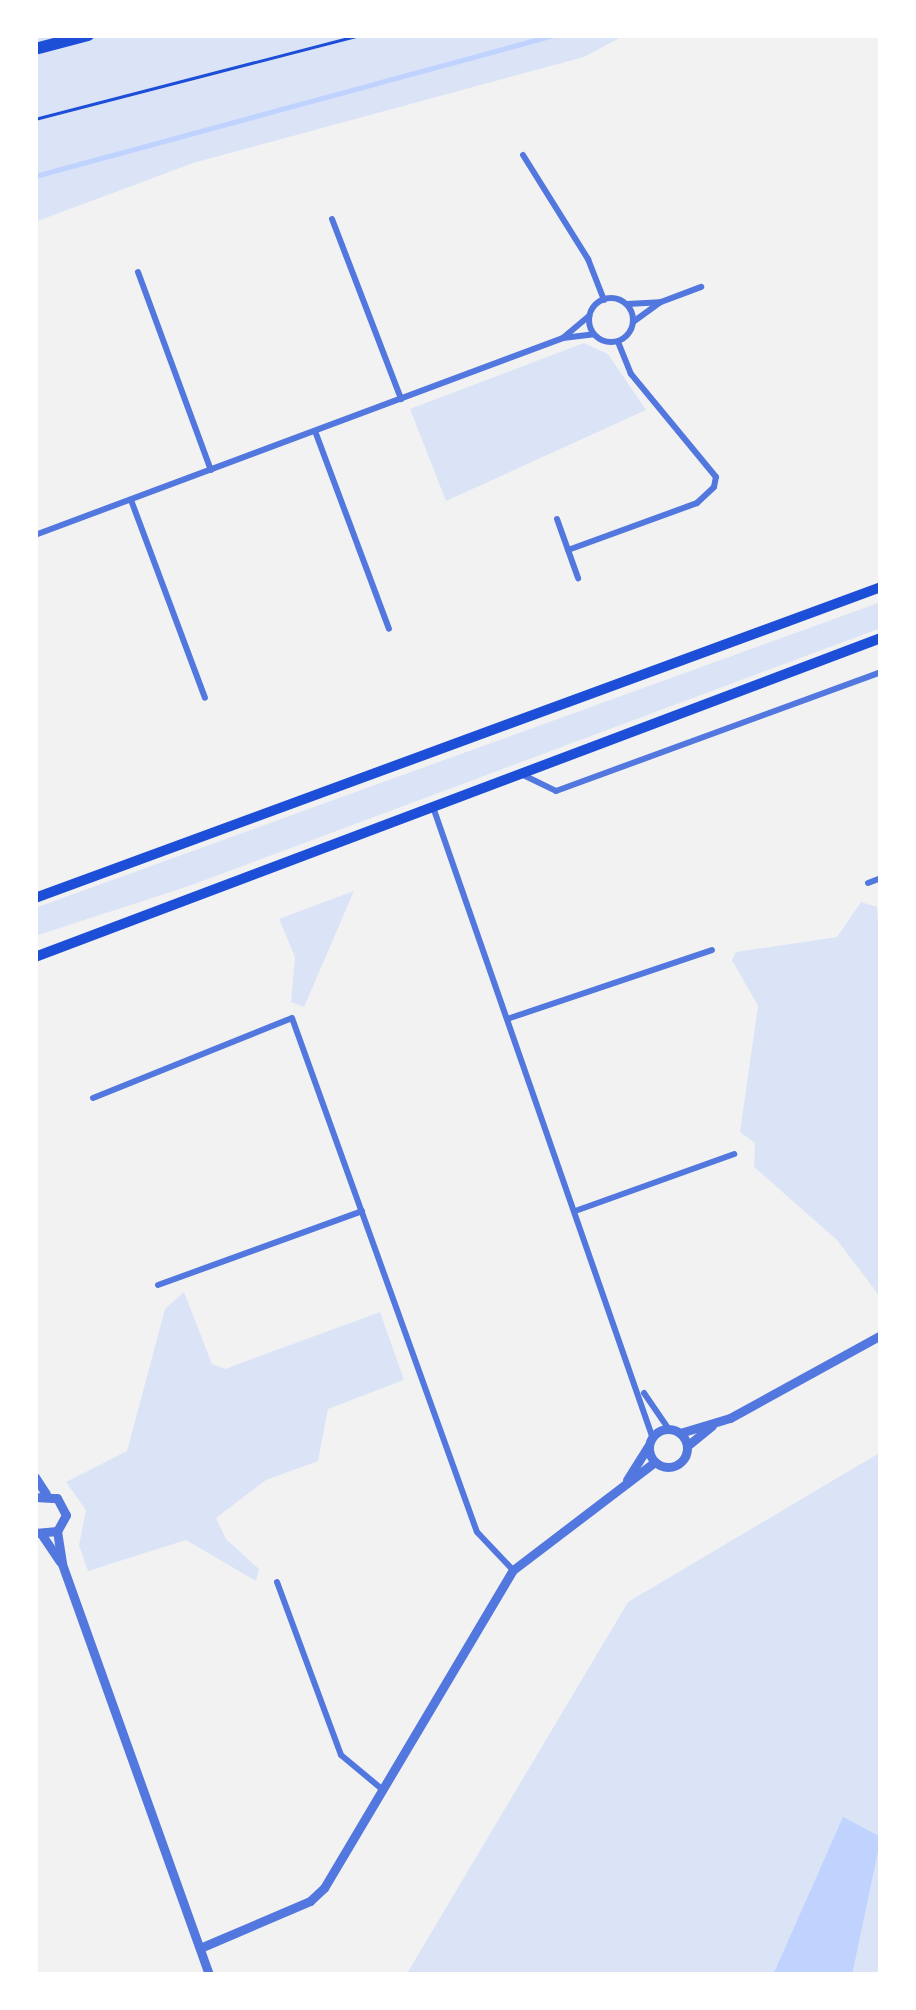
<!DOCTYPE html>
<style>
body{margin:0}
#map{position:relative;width:916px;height:2010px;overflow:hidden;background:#f2f2f2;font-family:"Source Sans 3",sans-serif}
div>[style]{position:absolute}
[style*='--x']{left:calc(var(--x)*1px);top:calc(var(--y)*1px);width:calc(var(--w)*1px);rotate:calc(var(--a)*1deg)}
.green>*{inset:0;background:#dbe4f7}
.water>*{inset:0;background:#bfd3fe}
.stream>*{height:5px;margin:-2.5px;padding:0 2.5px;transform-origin:2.5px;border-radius:2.5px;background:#bfd3fe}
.path>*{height:2.5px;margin:-1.25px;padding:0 1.25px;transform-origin:1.25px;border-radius:1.25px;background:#1d4ed8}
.minor>*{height:6px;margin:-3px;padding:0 3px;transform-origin:3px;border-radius:3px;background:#5277de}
.minor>.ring{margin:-3px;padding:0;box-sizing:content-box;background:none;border:6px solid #5277de;border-radius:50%}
.tertiary>*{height:9px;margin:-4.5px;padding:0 4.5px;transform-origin:4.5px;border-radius:4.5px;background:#5277de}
.tertiary>.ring{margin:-4.5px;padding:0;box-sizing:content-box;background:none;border:9px solid #5277de;border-radius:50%}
.primary>*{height:10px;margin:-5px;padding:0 5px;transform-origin:5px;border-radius:5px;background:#1d4ed8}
.motorway>*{height:12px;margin:-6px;padding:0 6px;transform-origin:6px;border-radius:6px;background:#1d4ed8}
span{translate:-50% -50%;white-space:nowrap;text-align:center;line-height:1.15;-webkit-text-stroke:8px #fff;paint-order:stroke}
.frame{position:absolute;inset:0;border:38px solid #fff;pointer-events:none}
</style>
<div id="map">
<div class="green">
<i style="clip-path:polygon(35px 35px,625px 35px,584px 57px,193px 163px,35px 222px)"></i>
<i style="clip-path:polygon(584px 343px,608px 354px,646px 410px,446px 501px,410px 409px)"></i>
<i style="clip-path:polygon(881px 602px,881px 628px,186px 887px,35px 936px,35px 908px)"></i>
<i style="clip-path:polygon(354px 891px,304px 1007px,291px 1002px,295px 957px,279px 919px)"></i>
<i style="clip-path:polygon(861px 902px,877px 907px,881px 962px,881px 1298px,837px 1240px,754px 1167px,755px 1143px,740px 1132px,758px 1006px,732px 960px,736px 952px,837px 937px)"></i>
<i style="clip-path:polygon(184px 1292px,212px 1364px,225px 1369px,380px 1312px,404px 1380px,328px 1409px,318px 1461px,266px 1480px,216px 1518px,226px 1539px,259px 1569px,256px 1581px,186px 1540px,88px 1571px,79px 1545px,86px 1510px,66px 1482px,127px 1451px,165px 1309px)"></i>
<i style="clip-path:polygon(881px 1452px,881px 1975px,406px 1975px,628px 1602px)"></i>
</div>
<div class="water">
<i style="clip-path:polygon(843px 1817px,881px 1837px,852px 1975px,773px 1975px)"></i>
</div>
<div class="stream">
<i style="--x:35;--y:176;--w:538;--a:-15.2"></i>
</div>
<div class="path">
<i style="--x:35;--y:119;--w:335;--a:-14.5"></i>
</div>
<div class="minor">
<i style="--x:523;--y:155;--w:123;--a:58"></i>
<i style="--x:588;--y:259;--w:44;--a:68.7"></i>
<i style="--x:332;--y:219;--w:193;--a:69"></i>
<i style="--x:138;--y:272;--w:211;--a:69.8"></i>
<i class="ring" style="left:589px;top:298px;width:38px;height:38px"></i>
<i style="--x:627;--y:304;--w:33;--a:-3"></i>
<i style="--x:633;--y:322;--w:34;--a:-36"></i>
<i style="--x:661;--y:302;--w:43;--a:-20.6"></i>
<i style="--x:564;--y:337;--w:33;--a:-40"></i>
<i style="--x:315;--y:431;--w:211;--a:69.5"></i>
<i style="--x:131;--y:500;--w:211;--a:69.5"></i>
<i style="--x:557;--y:519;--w:63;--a:70.4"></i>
<i style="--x:35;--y:535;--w:564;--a:-20.46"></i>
<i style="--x:563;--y:338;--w:31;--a:-7"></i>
<i style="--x:568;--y:550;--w:137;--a:-20"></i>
<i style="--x:697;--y:503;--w:23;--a:-43"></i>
<i style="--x:714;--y:487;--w:10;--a:-79"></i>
<i style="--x:716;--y:477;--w:134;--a:-129.5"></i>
<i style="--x:631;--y:374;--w:35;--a:-112"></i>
<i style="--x:519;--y:773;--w:41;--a:25.9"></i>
<i style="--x:556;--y:791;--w:346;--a:-20.1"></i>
<i style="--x:433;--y:807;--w:666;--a:70.8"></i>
<i style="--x:868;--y:883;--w:14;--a:-21"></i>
<i style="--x:510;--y:1018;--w:213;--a:-18.6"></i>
<i style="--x:93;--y:1098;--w:214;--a:-21.9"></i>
<i style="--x:292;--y:1018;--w:546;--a:70.21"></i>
<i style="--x:477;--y:1532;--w:52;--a:46.5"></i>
<i style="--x:578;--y:1210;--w:166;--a:-19.7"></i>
<i style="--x:158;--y:1285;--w:217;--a:-19.9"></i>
<i style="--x:644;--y:1393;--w:42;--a:55.6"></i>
<i style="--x:277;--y:1582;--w:184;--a:69.7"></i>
<i style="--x:341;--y:1755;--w:55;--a:39.8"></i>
</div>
<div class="tertiary">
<i class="ring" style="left:649px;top:1429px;width:29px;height:29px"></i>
<i style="--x:680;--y:1433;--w:52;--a:-16.7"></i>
<i style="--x:730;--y:1418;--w:172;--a:-28.8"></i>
<i style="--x:687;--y:1446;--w:32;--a:-39"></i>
<i style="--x:35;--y:1477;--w:20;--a:57"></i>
<i style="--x:627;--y:1480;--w:40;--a:-58"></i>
<i style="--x:35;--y:1497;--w:22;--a:3"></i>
<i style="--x:57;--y:1498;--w:19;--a:62"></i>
<i style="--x:66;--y:1515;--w:18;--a:119"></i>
<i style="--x:57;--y:1531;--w:22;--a:175"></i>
<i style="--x:57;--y:1531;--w:33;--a:81"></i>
<i style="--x:62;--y:1564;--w:436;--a:70.3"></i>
<i style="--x:42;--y:1535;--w:32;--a:56"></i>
<i style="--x:200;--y:1948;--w:120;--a:-23.1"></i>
<i style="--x:310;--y:1901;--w:19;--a:-43"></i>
<i style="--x:324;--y:1888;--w:370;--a:-59.3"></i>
<i style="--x:513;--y:1570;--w:178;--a:-37.3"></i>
</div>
<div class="primary">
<i style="--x:35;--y:898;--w:901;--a:-20.18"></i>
<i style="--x:35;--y:957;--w:904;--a:-20.66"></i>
</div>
<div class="motorway">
<i style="--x:35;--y:49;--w:55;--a:-14.8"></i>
</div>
<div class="frame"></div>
</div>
